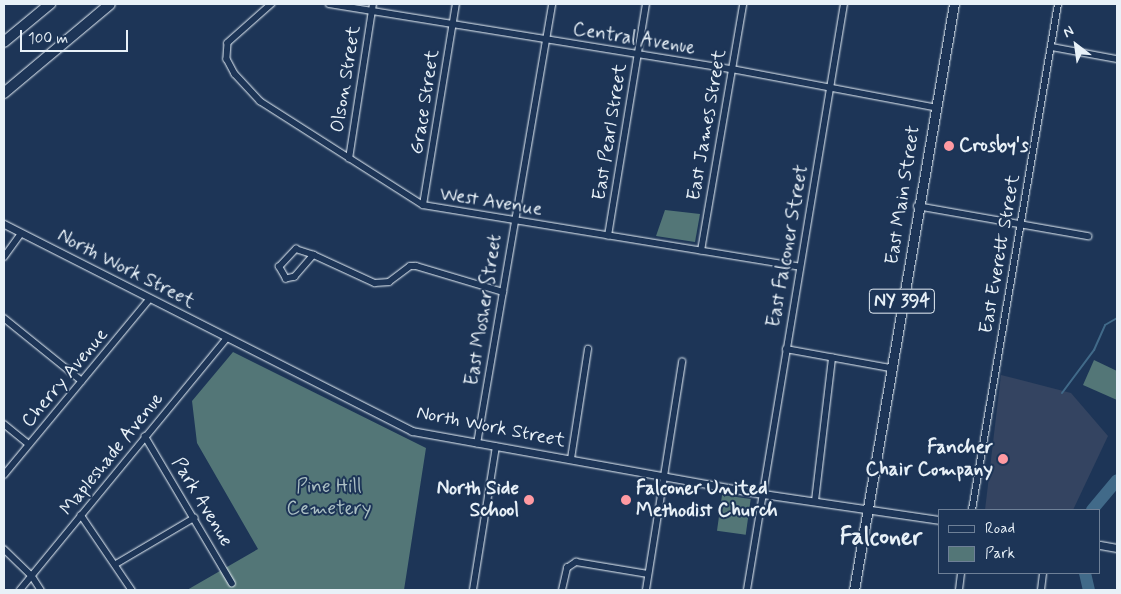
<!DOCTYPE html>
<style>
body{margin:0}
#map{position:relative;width:1121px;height:594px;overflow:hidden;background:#1d3557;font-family:Mynerve,sans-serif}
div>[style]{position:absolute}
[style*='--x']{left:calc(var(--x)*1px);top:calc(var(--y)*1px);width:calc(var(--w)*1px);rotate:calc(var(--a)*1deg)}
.built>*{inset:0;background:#344461}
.green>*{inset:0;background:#537677;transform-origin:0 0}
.stream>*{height:2px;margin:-1px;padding:0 1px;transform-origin:1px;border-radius:1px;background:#416a89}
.river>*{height:12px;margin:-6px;padding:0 6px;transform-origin:6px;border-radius:6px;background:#416a89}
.roads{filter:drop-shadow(0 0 1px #e8f1f8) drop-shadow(0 0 1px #e8f1f8)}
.minor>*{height:5.5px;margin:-2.75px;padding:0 2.75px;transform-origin:2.75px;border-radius:2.75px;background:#1d3557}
.tertiary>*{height:7px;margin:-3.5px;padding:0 3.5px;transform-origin:3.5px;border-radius:3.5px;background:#1d3557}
.primary>*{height:9px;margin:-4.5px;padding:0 4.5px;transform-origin:4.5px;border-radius:4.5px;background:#1d3557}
.motorway>*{height:10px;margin:-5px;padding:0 5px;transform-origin:5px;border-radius:5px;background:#1d3557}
.dots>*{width:14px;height:14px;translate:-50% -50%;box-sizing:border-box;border:2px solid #1d3557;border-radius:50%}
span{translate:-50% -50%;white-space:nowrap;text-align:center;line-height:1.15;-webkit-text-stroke:4px #1d3557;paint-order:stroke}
.shield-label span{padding:1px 4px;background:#1d3557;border:1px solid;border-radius:4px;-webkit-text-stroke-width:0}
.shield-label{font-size:18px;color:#e8f1f8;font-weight:700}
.street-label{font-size:19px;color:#e8f1f8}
.poi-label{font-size:19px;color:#e8f1f8;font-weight:700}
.left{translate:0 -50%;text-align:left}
.right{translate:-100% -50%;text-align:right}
.park-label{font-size:19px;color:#acc0c4}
.district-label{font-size:24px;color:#e8f1f8;font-weight:700}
.frame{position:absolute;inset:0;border:5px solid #e8f1f8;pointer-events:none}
.legend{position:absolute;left:938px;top:509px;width:162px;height:65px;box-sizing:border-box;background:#1d3557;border:1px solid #6e8097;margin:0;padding:6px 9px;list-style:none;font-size:15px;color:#e8f1f8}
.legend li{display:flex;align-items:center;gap:10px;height:25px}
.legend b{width:25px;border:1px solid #6e8097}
.north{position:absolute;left:1051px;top:20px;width:50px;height:50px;-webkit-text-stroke:4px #1d3557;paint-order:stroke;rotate:330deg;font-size:14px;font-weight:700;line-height:20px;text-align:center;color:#e8f1f8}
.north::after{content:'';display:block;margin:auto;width:18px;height:22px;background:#e8f1f8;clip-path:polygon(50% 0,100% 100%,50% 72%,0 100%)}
.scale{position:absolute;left:20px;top:30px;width:108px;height:22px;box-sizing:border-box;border:2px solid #e8f1f8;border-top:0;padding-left:6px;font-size:15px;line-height:18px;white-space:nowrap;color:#e8f1f8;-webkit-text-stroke:4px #1d3557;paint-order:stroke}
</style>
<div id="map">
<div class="built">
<i style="clip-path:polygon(1001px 375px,1071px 393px,1108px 436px,1073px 510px,985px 510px)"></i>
</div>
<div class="green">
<i style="clip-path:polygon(665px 210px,700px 214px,695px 242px,656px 236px)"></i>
<i style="clip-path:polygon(233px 352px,426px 448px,404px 590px,187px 590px,258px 549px,197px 443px,192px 401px)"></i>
<i style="clip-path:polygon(1094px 360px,1117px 371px,1117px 400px,1083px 385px)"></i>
<i style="left:722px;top:495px;width:29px;height:36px;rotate:8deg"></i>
</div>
<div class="stream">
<i style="--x:1062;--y:393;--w:54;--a:-53.3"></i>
<i style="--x:1094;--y:350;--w:27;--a:-66"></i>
<i style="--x:1105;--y:325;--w:14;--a:-30"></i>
</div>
<div class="river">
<i style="--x:1092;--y:510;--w:39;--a:-50"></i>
<i style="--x:1085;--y:573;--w:17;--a:77"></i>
</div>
<div class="roads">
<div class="minor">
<i style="--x:272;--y:4;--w:59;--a:138.4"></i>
<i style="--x:228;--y:43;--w:16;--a:94"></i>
<i style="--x:227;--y:59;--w:17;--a:62"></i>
<i style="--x:235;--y:74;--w:37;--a:47"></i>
<i style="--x:260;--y:101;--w:193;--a:32.5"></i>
<i style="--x:423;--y:205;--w:382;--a:9.3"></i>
<i style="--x:329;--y:4;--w:408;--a:9.2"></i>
<i style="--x:732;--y:69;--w:206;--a:10.7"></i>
<i style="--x:1052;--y:47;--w:66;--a:10.5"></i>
<i style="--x:349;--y:159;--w:157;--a:-81.2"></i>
<i style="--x:423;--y:205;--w:204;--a:-80.7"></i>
<i style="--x:917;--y:206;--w:174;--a:10"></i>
<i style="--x:608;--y:236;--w:235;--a:-80.7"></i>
<i style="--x:296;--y:249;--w:19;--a:18"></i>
<i style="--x:314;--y:255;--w:29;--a:131"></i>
<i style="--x:295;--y:277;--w:9;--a:167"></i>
<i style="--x:286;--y:279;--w:14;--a:-120"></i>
<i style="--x:279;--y:267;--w:25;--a:-47"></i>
<i style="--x:701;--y:251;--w:251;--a:-80.3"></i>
<i style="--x:314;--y:255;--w:67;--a:24.7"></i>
<i style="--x:375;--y:283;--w:14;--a:-4"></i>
<i style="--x:389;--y:282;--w:26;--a:-37"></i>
<i style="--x:410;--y:266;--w:6;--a:0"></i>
<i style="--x:416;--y:266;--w:91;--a:16.6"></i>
<i style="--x:4;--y:257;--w:29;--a:-54"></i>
<i style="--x:4;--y:318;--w:100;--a:38.9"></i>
<i style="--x:786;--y:349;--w:107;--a:10.3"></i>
<i style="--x:4;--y:424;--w:32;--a:39"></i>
<i style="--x:145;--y:436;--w:171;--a:59.4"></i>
<i style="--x:477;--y:444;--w:446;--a:-80.3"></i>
<i style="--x:571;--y:459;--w:111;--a:-81.2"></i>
<i style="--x:4;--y:475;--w:227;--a:-50.4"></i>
<i style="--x:815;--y:501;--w:144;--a:-83.2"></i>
<i style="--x:972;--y:510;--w:513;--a:-80.35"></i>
<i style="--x:81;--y:515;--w:91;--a:55.8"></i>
<i style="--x:4;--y:549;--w:39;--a:44"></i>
<i style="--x:32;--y:576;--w:17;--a:57"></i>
<i style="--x:116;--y:564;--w:91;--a:-30.5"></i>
<i style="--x:20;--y:590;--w:326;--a:-50.6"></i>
<i style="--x:473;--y:590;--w:145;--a:-80.9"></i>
<i style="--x:562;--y:590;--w:23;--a:-77"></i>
<i style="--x:567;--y:568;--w:11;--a:-34"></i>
<i style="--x:576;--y:562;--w:73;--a:9.5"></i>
<i style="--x:646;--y:590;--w:231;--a:-81"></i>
<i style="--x:747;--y:590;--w:594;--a:-80.6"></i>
<i style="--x:959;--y:590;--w:17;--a:-83"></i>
<i style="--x:1041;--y:590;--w:17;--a:-83"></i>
</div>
<div class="tertiary">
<i style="--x:4;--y:224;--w:458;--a:26.9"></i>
<i style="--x:412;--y:431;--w:357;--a:10.2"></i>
<i style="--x:763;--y:494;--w:179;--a:8.4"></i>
<i style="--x:1100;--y:545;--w:17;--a:10"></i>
</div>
<div class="primary">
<i style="--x:854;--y:590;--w:594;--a:-80.32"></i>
</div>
<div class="motorway">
<i style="--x:4;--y:42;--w:60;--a:-39.6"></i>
<i style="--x:4;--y:93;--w:138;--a:-40"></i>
</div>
</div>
<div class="dots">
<i style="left:949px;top:146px;background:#ff9aa2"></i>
<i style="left:1003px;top:459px;background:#ff9aa2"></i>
<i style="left:529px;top:500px;background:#ff9aa2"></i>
<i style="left:626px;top:500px;background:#ff9aa2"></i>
</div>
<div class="shield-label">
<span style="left:902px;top:301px">NY 394</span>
</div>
<div class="street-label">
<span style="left:634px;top:39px;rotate:9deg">Central Avenue</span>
<span style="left:346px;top:79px;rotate:-81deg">Olson Street</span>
<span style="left:425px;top:102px;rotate:-81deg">Grace Street</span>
<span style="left:707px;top:125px;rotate:-80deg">East James Street</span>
<span style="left:610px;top:132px;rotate:-81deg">East Pearl Street</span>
<span style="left:903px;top:195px;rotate:-81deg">East Main Street</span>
<span style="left:491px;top:202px;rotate:9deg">West Avenue</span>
<span style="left:788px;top:246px;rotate:-80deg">East Falconer Street</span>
<span style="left:1000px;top:254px;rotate:-80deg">East Everett Street</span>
<span style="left:126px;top:269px;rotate:27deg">North Work Street</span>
<span style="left:484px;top:310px;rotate:-81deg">East Mosher Street</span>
<span style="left:65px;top:378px;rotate:-50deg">Cherry Avenue</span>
<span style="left:491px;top:427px;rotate:11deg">North Work Street</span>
<span style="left:112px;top:454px;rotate:-51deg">Mapleshade Avenue</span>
<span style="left:202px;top:502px;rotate:59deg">Park Avenue</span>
</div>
<div class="poi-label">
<span class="left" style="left:959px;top:146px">Crosby's</span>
<span class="right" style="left:993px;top:459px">Fancher<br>Chair Company</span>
<span class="right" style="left:519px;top:500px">North Side<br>School</span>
<span class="left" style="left:636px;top:500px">Falconer United<br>Methodist Church</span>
</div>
<div class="park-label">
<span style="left:329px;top:498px">Pine Hill<br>Cemetery</span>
</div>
<div class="district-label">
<span style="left:881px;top:538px">Falconer</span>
</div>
<div class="frame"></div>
<ul class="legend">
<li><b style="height:6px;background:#1d3557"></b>Road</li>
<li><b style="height:14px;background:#537677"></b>Park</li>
</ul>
<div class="north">N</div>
<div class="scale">100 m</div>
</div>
